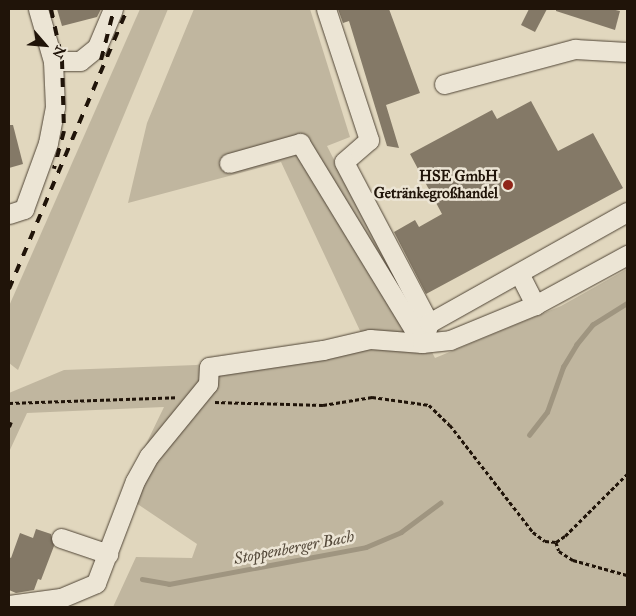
<!DOCTYPE html>
<meta charset="utf-8">
<style>
body{margin:0}
#map{position:relative;width:636px;height:616px;overflow:hidden;background:#e1d7be;font-family:"IM FELL Great Primer",serif}
div>[style]{position:absolute}
[style*='--x']{left:calc(var(--x)*1px);top:calc(var(--y)*1px);width:calc(var(--w)*1px);rotate:calc(var(--a)*1deg)}
.green>*{inset:0;background:#c0b69f}
.stream>*{height:4.5px;margin:-2.25px;padding:0 2.25px;transform-origin:2.25px;border-radius:2.25px;background:#9f9580}
.building>*{inset:0;background:#847967}
.path>*{height:2.5px;margin-top:-1.25px;transform-origin:0;background:repeating-linear-gradient(90deg,#201409 0 4px,transparent 0 6.5px)}
.roads{filter:drop-shadow(0 0 1px #504536) drop-shadow(0 0 1px #504536)}
.minor>*{height:19px;margin:-9.5px;padding:0 9.5px;transform-origin:9.5px;border-radius:9.5px;background:#ece5d5}
.rail>*{height:4px;margin-top:-2px;transform-origin:0;background:repeating-linear-gradient(90deg,#201409 0 9px,transparent 0 18px)}
.dots>*{width:14px;height:14px;translate:-50% -50%;box-sizing:border-box;border:2px solid #ece5d5;border-radius:50%}
span{translate:-50% -50%;white-space:nowrap;text-align:center;line-height:1.15;-webkit-text-stroke:5px #ece5d5;paint-order:stroke}
.poi-label{font-size:15px;color:#201409;font-weight:700}
.right{translate:-100% -50%;text-align:right}
.water-label{font-size:16px;color:#534839;font-style:italic}
.frame{position:absolute;inset:0;border:10px solid #201409;pointer-events:none}
.north{position:absolute;left:20px;top:20px;width:50px;height:50px;-webkit-text-stroke:4px #ece5d5;paint-order:stroke;rotate:117deg;font-size:14px;font-weight:700;line-height:20px;text-align:center;color:#201409}
.north::after{content:'';display:block;margin:auto;width:18px;height:22px;background:#201409;clip-path:polygon(50% 0,100% 100%,50% 72%,0 100%)}
</style>
<div id="map">
<div class="green">
<i style="clip-path:polygon(140px 9px,168px 9px,18px 370px,9px 363px,9px 306px)"></i>
<i style="clip-path:polygon(194px 9px,310px 9px,350px 137px,327px 146px,435px 358px,561px 306px,627px 269px,627px 607px,113px 607px,136px 557px,192px 558px,197px 544px,133px 501px,117px 504px,164px 407px,27px 413px,9px 452px,9px 393px,64px 370px,196px 365px,362px 335px,281px 162px,128px 203px,147px 123px)"></i>
</div>
<div class="stream">
<i style="--x:529;--y:435;--w:29;--a:-52"></i>
<i style="--x:547;--y:412;--w:48;--a:-70.4"></i>
<i style="--x:563;--y:367;--w:26;--a:-59"></i>
<i style="--x:576;--y:345;--w:26;--a:-51"></i>
<i style="--x:592;--y:325;--w:41;--a:-32.2"></i>
<i style="--x:142;--y:579;--w:27;--a:10"></i>
<i style="--x:169;--y:584;--w:200;--a:-10.6"></i>
<i style="--x:366;--y:547;--w:38;--a:-23"></i>
<i style="--x:401;--y:532;--w:49;--a:-36.6"></i>
</div>
<div class="building">
<i style="clip-path:polygon(57px 9px,101px 9px,97px 17px,62px 26px)"></i>
<i style="clip-path:polygon(338px 9px,389px 9px,420px 93px,386px 105px,399px 148px,387px 146px,349px 21px,343px 23px)"></i>
<i style="clip-path:polygon(529px 9px,547px 9px,535px 32px,521px 25px)"></i>
<i style="clip-path:polygon(556px 9px,611px 9px,620px 11px,615px 30px,556px 11px)"></i>
<i style="clip-path:polygon(531px 101px,558px 151px,593px 133px,623px 188px,426px 294px,394px 232px,415px 220px,419px 227px,442px 214px,410px 154px,492px 110px,497px 119px)"></i>
<i style="clip-path:polygon(9px 125px,13px 125px,23px 164px,9px 168px)"></i>
<i style="clip-path:polygon(36px 529px,51px 534px,54px 546px,41px 580px,38px 579px,34px 590px,16px 593px,9px 590px,9px 557px,11px 558px,20px 533px,33px 538px)"></i>
</div>
<div class="path">
<i style="--x:215;--y:402;--w:108;--a:1.6"></i>
<i style="--x:323;--y:405;--w:50;--a:-9.3"></i>
<i style="--x:372;--y:397;--w:58;--a:8"></i>
<i style="--x:429;--y:405;--w:29;--a:44"></i>
<i style="--x:450;--y:425;--w:135;--a:52.2"></i>
<i style="--x:533;--y:532;--w:15;--a:37"></i>
<i style="--x:545;--y:541;--w:11;--a:5"></i>
<i style="--x:556;--y:542;--w:11;--a:-34"></i>
<i style="--x:565;--y:536;--w:88;--a:-45"></i>
<i style="--x:9;--y:403;--w:168;--a:-2"></i>
<i style="--x:556;--y:542;--w:9;--a:72"></i>
<i style="--x:559;--y:551;--w:17;--a:33"></i>
<i style="--x:573;--y:560;--w:56;--a:15.5"></i>
</div>
<div class="roads">
<div class="minor">
<i style="--x:326;--y:9;--w:138;--a:71.8"></i>
<i style="--x:369;--y:140;--w:33;--a:139"></i>
<i style="--x:344;--y:162;--w:182;--a:62.2"></i>
<i style="--x:53;--y:61;--w:27;--a:0"></i>
<i style="--x:80;--y:61;--w:22;--a:-39"></i>
<i style="--x:97;--y:47;--w:41;--a:-67.2"></i>
<i style="--x:444;--y:84;--w:136;--a:-15"></i>
<i style="--x:575;--y:49;--w:52;--a:3.3"></i>
<i style="--x:229;--y:163;--w:74;--a:-15.7"></i>
<i style="--x:300;--y:143;--w:234;--a:58.6"></i>
<i style="--x:9;--y:214;--w:16;--a:-18"></i>
<i style="--x:24;--y:209;--w:70;--a:-70"></i>
<i style="--x:48;--y:143;--w:37;--a:-79"></i>
<i style="--x:55;--y:107;--w:46;--a:-92.5"></i>
<i style="--x:53;--y:61;--w:54;--a:-106.1"></i>
<i style="--x:520;--y:275;--w:34;--a:63"></i>
<i style="--x:425;--y:335;--w:13;--a:-72"></i>
<i style="--x:429;--y:323;--w:227;--a:-29.3"></i>
<i style="--x:61;--y:538;--w:50;--a:18.8"></i>
<i style="--x:9;--y:605;--w:52;--a:-7.7"></i>
<i style="--x:61;--y:598;--w:38;--a:-23"></i>
<i style="--x:96;--y:583;--w:109;--a:-69.1"></i>
<i style="--x:135;--y:481;--w:29;--a:-61"></i>
<i style="--x:149;--y:456;--w:93;--a:-50.7"></i>
<i style="--x:208;--y:384;--w:17;--a:-87"></i>
<i style="--x:209;--y:367;--w:115;--a:-8.5"></i>
<i style="--x:323;--y:350;--w:48;--a:-13.2"></i>
<i style="--x:370;--y:339;--w:52;--a:4.4"></i>
<i style="--x:422;--y:343;--w:28;--a:-6"></i>
<i style="--x:450;--y:340;--w:92;--a:-22.4"></i>
<i style="--x:535;--y:305;--w:105;--a:-28.5"></i>
</div>
</div>
<div class="rail">
<i style="--x:51;--y:9;--w:52;--a:77.8"></i>
<i style="--x:62;--y:60;--w:71;--a:88.4"></i>
<i style="--x:64;--y:131;--w:39;--a:105"></i>
<i style="--x:101;--y:60;--w:53;--a:-75.7"></i>
<i style="--x:9;--y:289;--w:304;--a:-67.1"></i>
<i style="--x:9;--y:427;--w:5;--a:-68"></i>
</div>
<div class="dots">
<i style="left:508px;top:185px;background:#8f2418"></i>
</div>
<div class="poi-label">
<span class="right" style="left:498px;top:185px">HSE GmbH<br>Getränkegroßhandel</span>
</div>
<div class="water-label">
<span style="left:294px;top:548px;rotate:-11deg">Stoppenberger Bach</span>
</div>
<div class="frame"></div>
<div class="north">N</div>
</div>
